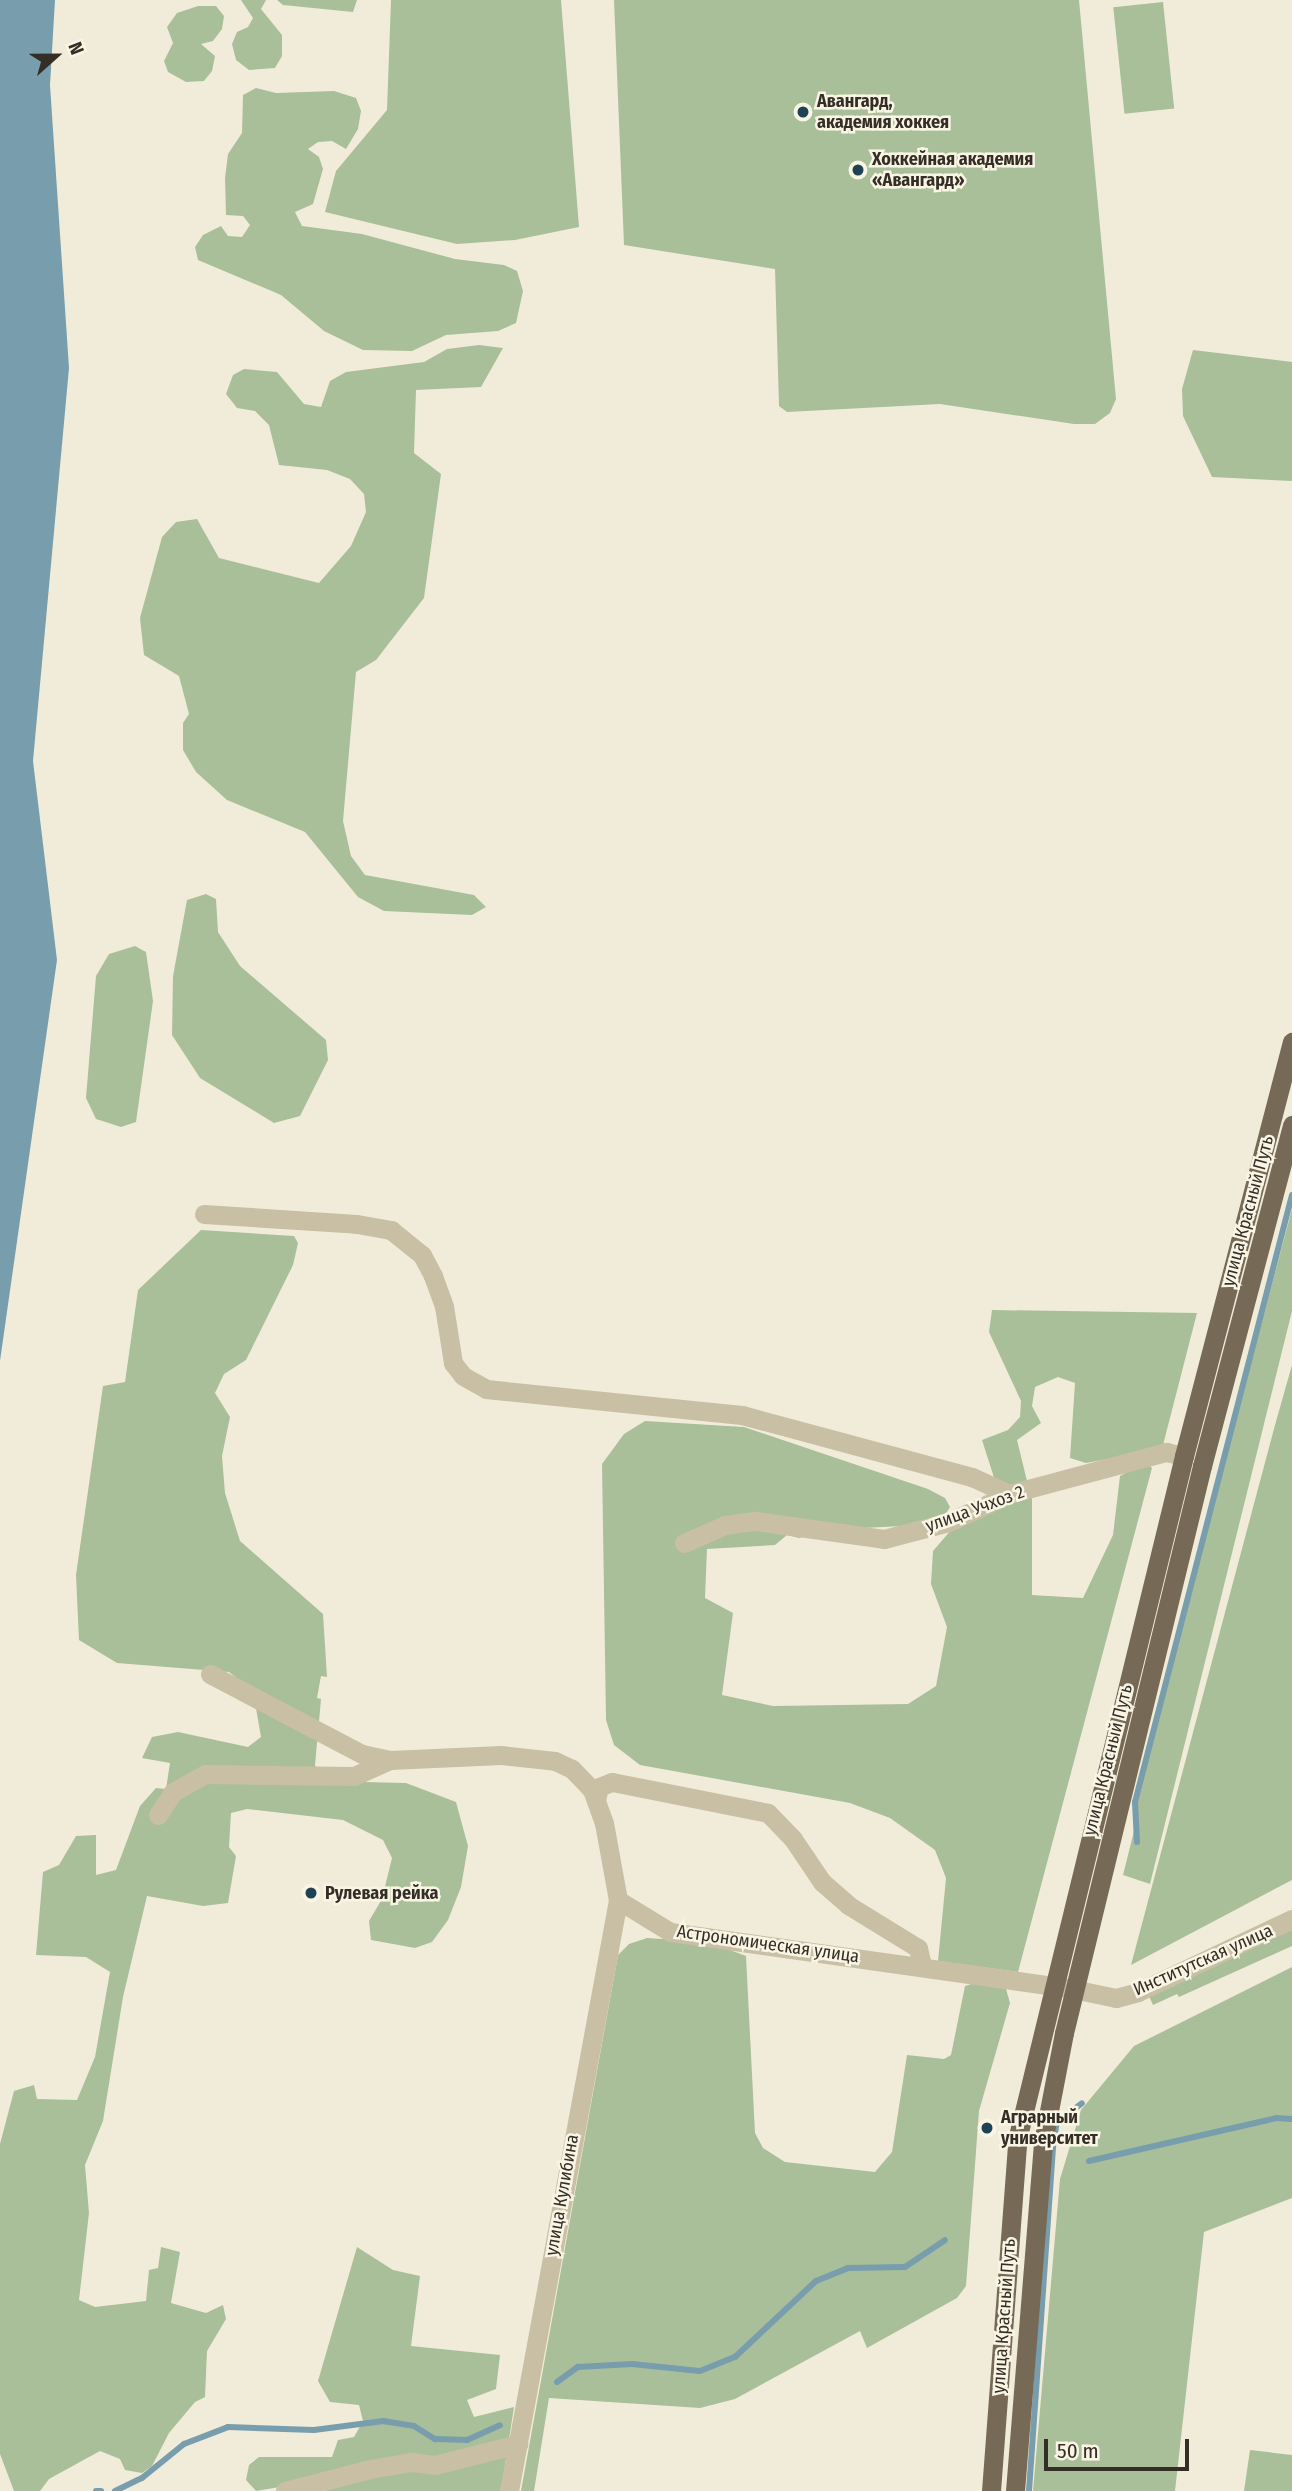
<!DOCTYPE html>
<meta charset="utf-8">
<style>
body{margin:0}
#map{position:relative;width:1292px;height:2491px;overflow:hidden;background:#f1ecd9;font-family:"Fira Sans Condensed",sans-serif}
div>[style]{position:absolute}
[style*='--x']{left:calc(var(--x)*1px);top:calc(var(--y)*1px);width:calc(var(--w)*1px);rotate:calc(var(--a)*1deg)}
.green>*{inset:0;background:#a9bf99;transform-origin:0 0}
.water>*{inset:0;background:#789dad}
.stream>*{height:6px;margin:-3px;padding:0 3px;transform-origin:3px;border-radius:3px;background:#789dad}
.minor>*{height:19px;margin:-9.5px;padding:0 9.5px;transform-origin:9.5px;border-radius:9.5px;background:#c9bfa5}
.tertiary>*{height:19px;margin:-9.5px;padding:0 9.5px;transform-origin:9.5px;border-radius:9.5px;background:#c9bfa5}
.primary>*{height:19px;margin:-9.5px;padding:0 9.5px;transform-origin:9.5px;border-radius:9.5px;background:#766a57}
.dots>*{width:19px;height:19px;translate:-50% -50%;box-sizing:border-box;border:4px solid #f9f5e5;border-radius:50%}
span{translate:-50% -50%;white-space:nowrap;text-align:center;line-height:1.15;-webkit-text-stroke:5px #f9f5e5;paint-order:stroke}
.poi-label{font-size:18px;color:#342e26;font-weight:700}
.left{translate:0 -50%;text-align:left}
.street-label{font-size:18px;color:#342e26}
.north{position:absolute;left:21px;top:21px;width:70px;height:70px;-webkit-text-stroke:5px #f9f5e5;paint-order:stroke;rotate:69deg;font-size:19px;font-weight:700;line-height:28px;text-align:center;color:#342e26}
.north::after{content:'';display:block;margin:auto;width:24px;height:32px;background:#342e26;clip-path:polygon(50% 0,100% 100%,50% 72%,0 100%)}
.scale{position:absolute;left:1044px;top:2439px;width:145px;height:32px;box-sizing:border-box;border:4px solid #342e26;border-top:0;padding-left:9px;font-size:21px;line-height:24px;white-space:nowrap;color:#342e26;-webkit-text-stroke:5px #f9f5e5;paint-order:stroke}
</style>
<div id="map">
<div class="green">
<i style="clip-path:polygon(241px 0,266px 0,261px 9px,282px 35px,282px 56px,275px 68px,249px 70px,236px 60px,232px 44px,237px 32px,248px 27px,253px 18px)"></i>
<i style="clip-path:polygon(277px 0,357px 0,353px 12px,283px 5px)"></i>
<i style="clip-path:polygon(391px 0,561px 0,579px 227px,515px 240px,457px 244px,325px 212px,336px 171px,387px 110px)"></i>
<i style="clip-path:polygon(614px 0,1079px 0,1116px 399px,1110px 413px,1095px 424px,1074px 424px,940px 404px,787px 412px,779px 406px,775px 269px,624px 245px)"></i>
<i style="left:1163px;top:2px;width:107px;height:50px;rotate:84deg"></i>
<i style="clip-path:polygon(198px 6px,216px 6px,224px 16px,222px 29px,213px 41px,201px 44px,215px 56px,212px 71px,204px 81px,186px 82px,168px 72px,164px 61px,173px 43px,167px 27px,177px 13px)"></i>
<i style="clip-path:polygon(256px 88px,276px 93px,334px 91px,356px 98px,361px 111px,358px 129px,346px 149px,332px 141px,318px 142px,308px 149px,319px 157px,323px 169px,313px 204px,295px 212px,302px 226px,362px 234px,455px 259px,504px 265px,517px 271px,523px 291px,516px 323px,498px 331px,446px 335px,412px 351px,363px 350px,324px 331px,281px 295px,198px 260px,195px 247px,203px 235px,221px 226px,228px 236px,242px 237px,250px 225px,243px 216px,226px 215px,225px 178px,228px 154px,242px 133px,243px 95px)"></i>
<i style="clip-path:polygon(479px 345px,503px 348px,481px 387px,416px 390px,414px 453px,441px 474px,424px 598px,376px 660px,356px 672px,343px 821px,351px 856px,365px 875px,474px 895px,486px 907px,472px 915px,384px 911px,358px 897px,305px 832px,227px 800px,196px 772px,183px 750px,183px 723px,189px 714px,179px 676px,144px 655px,140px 618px,162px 537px,176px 522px,197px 519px,219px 558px,319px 583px,351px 546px,366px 512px,364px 494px,350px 479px,327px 470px,279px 465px,269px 425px,255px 411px,237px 408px,226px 394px,233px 375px,244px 369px,277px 372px,304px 404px,321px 407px,330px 381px,346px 372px,424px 362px,447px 349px)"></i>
<i style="clip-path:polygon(1193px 350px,1292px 362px,1292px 481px,1212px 477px,1183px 416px,1182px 389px)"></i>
<i style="clip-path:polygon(206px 894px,216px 899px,218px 932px,240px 966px,326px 1040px,328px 1060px,300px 1116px,274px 1123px,200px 1078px,172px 1035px,173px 976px,187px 900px)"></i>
<i style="clip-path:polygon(135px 946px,146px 952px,153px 1001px,136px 1122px,121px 1127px,96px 1119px,86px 1098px,96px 976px,109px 954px)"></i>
<i style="clip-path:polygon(1292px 1209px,1292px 1311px,1150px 1884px,1123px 1875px,1136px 1823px,1135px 1798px)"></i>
<i style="clip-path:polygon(201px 1230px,294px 1236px,298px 1243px,293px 1265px,246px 1360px,224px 1374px,215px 1393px,230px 1417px,222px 1456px,225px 1493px,240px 1541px,323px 1614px,327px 1677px,321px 1676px,317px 1698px,321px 1699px,315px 1765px,322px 1781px,406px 1783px,456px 1802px,468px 1846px,461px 1887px,448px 1920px,432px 1942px,415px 1948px,371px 1940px,369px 1921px,382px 1899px,392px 1858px,383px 1840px,343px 1820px,247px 1809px,231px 1813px,229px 1847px,236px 1856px,228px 1903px,203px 1906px,147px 1896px,123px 1997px,103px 2121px,85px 2165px,89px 2213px,79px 2300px,95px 2307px,146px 2301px,149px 2270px,158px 2268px,161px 2247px,180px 2252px,171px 2303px,206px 2313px,223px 2305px,226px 2319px,207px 2351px,205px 2397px,195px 2402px,169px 2433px,152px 2466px,142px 2473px,125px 2470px,120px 2459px,100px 2451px,49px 2479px,40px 2491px,14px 2491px,0 2454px,0 2144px,14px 2091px,34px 2085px,37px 2099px,77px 2100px,95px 2057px,110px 1972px,86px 1957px,36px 1955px,43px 1872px,59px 1865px,76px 1836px,96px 1835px,96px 1875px,116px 1870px,140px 1806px,156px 1788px,166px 1789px,170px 1763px,142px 1758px,152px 1737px,178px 1732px,248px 1747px,261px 1737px,253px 1691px,229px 1672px,117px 1663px,79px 1640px,76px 1575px,103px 1386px,125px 1382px,138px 1290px)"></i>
<i style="clip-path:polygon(992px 1310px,1197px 1313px,1162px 1449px,1086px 1463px,1070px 1458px,1075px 1383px,1058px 1377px,1035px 1387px,1032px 1406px,1041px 1423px,1017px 1440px,1027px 1481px,998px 1490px,982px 1440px,1008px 1430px,1020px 1417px,1021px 1401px,989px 1332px)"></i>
<i style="clip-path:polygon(1292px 1365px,1292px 1880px,1131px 1965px,1275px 1425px)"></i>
<i style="clip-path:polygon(645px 1421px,744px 1427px,928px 1489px,945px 1498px,950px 1507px,942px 1520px,921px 1525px,826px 1530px,799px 1538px,787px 1535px,775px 1545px,707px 1549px,705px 1598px,733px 1613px,722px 1695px,773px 1706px,908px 1704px,936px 1686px,947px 1627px,931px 1584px,933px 1551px,958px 1522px,984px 1510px,1032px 1497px,1032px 1595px,1083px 1598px,1113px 1535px,1120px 1476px,1146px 1462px,1152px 1468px,1018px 1972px,938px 1961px,946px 1878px,935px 1850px,890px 1818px,850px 1803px,640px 1765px,614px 1745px,606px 1720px,602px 1464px,624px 1434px)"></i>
<i style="clip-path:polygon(1292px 1926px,1292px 1946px,1179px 1997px,1177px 1994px,1153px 2005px,1149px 1996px)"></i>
<i style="clip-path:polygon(647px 1938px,708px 1942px,746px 1956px,755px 2133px,763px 2148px,785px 2162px,875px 2172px,892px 2152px,907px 2055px,944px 2059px,951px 2055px,965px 1986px,978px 1982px,1006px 1989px,1010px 2003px,979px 2111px,966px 2286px,957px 2298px,867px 2348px,860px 2331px,735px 2399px,700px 2408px,549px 2398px,534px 2491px,521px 2491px,618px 1955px,629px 1944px)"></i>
<i style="clip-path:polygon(1292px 1967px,1292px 2198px,1204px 2232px,1175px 2491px,1033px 2491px,1060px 2179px,1081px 2110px,1134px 2046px)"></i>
<i style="clip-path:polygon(357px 2247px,393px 2270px,420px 2276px,411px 2346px,500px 2355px,496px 2389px,467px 2400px,474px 2417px,514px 2407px,501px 2491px,310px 2491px,439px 2460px,256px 2491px,246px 2480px,249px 2465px,259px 2457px,332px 2457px,338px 2440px,354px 2437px,363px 2421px,359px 2405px,330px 2402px,318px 2381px)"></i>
<i style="clip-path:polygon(1250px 2450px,1292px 2455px,1292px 2491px,1244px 2491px)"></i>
</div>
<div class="water">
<i style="clip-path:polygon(0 0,55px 0,50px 85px,69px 368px,33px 761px,57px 960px,0 1361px)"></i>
</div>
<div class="stream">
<i style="--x:1137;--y:1842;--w:40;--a:-92.9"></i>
<i style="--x:1135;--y:1802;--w:627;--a:-75.5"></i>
<i style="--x:1089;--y:2161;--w:192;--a:-12.9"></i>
<i style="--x:1276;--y:2118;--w:16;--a:4"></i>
<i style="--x:557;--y:2382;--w:26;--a:-36"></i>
<i style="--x:578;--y:2367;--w:54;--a:-3.2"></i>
<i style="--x:632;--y:2364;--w:68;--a:5.9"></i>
<i style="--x:700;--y:2371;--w:38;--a:-22"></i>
<i style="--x:735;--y:2357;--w:111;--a:-43.2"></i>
<i style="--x:816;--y:2281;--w:35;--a:-22"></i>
<i style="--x:848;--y:2268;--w:57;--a:-1"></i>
<i style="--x:905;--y:2267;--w:48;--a:-34"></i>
<i style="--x:96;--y:2491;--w:5;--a:0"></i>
<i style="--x:115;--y:2491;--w:30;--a:-26"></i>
<i style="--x:142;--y:2478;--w:54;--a:-39"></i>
<i style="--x:184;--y:2444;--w:47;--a:-21.1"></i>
<i style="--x:228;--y:2427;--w:86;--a:2"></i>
<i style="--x:314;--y:2430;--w:70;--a:-7.4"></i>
<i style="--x:383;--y:2421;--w:31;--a:9"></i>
<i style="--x:414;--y:2426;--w:25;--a:32"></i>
<i style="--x:435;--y:2439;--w:32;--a:2"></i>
<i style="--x:467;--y:2440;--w:36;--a:-24"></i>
<i style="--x:1029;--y:2491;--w:346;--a:-86"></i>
<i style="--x:1053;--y:2146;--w:24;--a:-81"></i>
<i style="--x:1057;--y:2122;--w:31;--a:-37"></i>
</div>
<div class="minor">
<i style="--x:204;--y:1214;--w:153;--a:3.7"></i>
<i style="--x:357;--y:1224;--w:35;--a:10"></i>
<i style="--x:391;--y:1230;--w:40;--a:39"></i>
<i style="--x:422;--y:1255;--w:24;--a:62"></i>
<i style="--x:433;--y:1276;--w:32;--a:70"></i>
<i style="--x:444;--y:1306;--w:58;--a:81"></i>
<i style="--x:453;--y:1363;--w:16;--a:52"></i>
<i style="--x:463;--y:1376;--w:26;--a:29"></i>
<i style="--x:486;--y:1389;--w:257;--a:5.8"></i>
<i style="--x:742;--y:1415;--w:238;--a:15.1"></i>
<i style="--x:972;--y:1477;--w:41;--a:24.7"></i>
<i style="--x:684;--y:1543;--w:45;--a:-23.7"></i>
<i style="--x:725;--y:1525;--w:30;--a:-8"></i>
<i style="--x:755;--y:1521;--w:130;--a:7.9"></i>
<i style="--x:884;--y:1539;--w:67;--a:-14.7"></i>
<i style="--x:949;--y:1522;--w:66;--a:-25"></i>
<i style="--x:1009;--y:1494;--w:163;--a:-15"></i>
<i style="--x:1166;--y:1452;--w:18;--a:13"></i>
<i style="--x:210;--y:1674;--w:172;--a:27.8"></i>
<i style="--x:362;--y:1754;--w:29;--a:12"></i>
<i style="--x:390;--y:1760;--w:111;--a:-2.6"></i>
<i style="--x:501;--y:1755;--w:54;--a:6.3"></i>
<i style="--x:555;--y:1761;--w:19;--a:25"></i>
<i style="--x:572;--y:1769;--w:29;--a:46"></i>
<i style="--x:592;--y:1790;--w:35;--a:70"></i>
<i style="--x:604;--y:1823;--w:78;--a:79.7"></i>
<i style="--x:618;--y:1900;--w:61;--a:31.6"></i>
<i style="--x:670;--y:1932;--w:403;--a:8"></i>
<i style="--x:596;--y:1800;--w:13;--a:-77"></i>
<i style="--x:599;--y:1787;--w:14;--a:-21"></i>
<i style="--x:612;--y:1782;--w:159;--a:11.2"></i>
<i style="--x:768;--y:1813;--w:36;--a:46"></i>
<i style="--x:793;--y:1839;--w:52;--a:56"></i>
<i style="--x:822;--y:1882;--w:35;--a:41"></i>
<i style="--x:848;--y:1905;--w:82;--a:31.6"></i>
<i style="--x:918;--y:1948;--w:17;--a:77"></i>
<i style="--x:158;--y:1815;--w:27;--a:-57"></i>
<i style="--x:173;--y:1792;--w:37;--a:-29"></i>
<i style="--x:205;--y:1774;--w:149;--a:0.8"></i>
<i style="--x:354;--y:1776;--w:39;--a:-24"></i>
<i style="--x:285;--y:2491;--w:88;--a:-14.5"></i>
<i style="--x:370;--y:2469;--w:42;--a:-9.7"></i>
<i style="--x:411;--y:2462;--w:24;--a:7"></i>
<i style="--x:435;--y:2465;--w:86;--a:-14.2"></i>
<i style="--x:509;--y:2491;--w:601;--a:-79.55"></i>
</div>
<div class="tertiary">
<i style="--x:1073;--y:1989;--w:44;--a:11.8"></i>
<i style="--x:1116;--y:1998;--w:23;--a:-15"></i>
<i style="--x:1138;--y:1992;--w:170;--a:-25.4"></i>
</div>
<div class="primary">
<i style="--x:991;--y:2491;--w:356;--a:-85.7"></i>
<i style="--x:1018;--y:2136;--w:700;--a:-76.28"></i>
<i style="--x:1184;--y:1456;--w:428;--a:-75.4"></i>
<i style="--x:1015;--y:2491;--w:350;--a:-85.4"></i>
<i style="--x:1043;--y:2142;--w:111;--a:-79.1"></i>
<i style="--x:1064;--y:2033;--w:584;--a:-76.32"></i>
<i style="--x:1202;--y:1466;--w:353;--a:-75.2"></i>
</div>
<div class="dots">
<i style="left:803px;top:112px;background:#1d4355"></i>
<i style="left:858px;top:170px;background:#1d4355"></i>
<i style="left:311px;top:1893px;background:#1d4355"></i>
<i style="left:987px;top:2128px;background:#1d4355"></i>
</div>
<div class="poi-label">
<span class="left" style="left:817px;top:112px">Авангард,<br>академия хоккея</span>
<span class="left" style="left:872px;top:170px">Хоккейная академия<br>«Авангард»</span>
<span class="left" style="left:325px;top:1893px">Рулевая рейка</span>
<span class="left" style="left:1001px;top:2128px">Аграрный<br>университет</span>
</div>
<div class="street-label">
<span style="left:1248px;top:1211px;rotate:-75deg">улица Красный Путь</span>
<span style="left:975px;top:1509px;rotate:-20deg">улица Учхоз 2</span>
<span style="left:1108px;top:1760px;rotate:-76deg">улица Красный Путь</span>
<span style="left:768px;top:1944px;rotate:8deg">Астрономическая улица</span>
<span style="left:1203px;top:1960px;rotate:-24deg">Институтская улица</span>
<span style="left:562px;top:2195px;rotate:-80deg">улица Кулибина</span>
<span style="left:1004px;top:2316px;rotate:-86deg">улица Красный Путь</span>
</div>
<div class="north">N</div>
<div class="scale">50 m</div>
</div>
